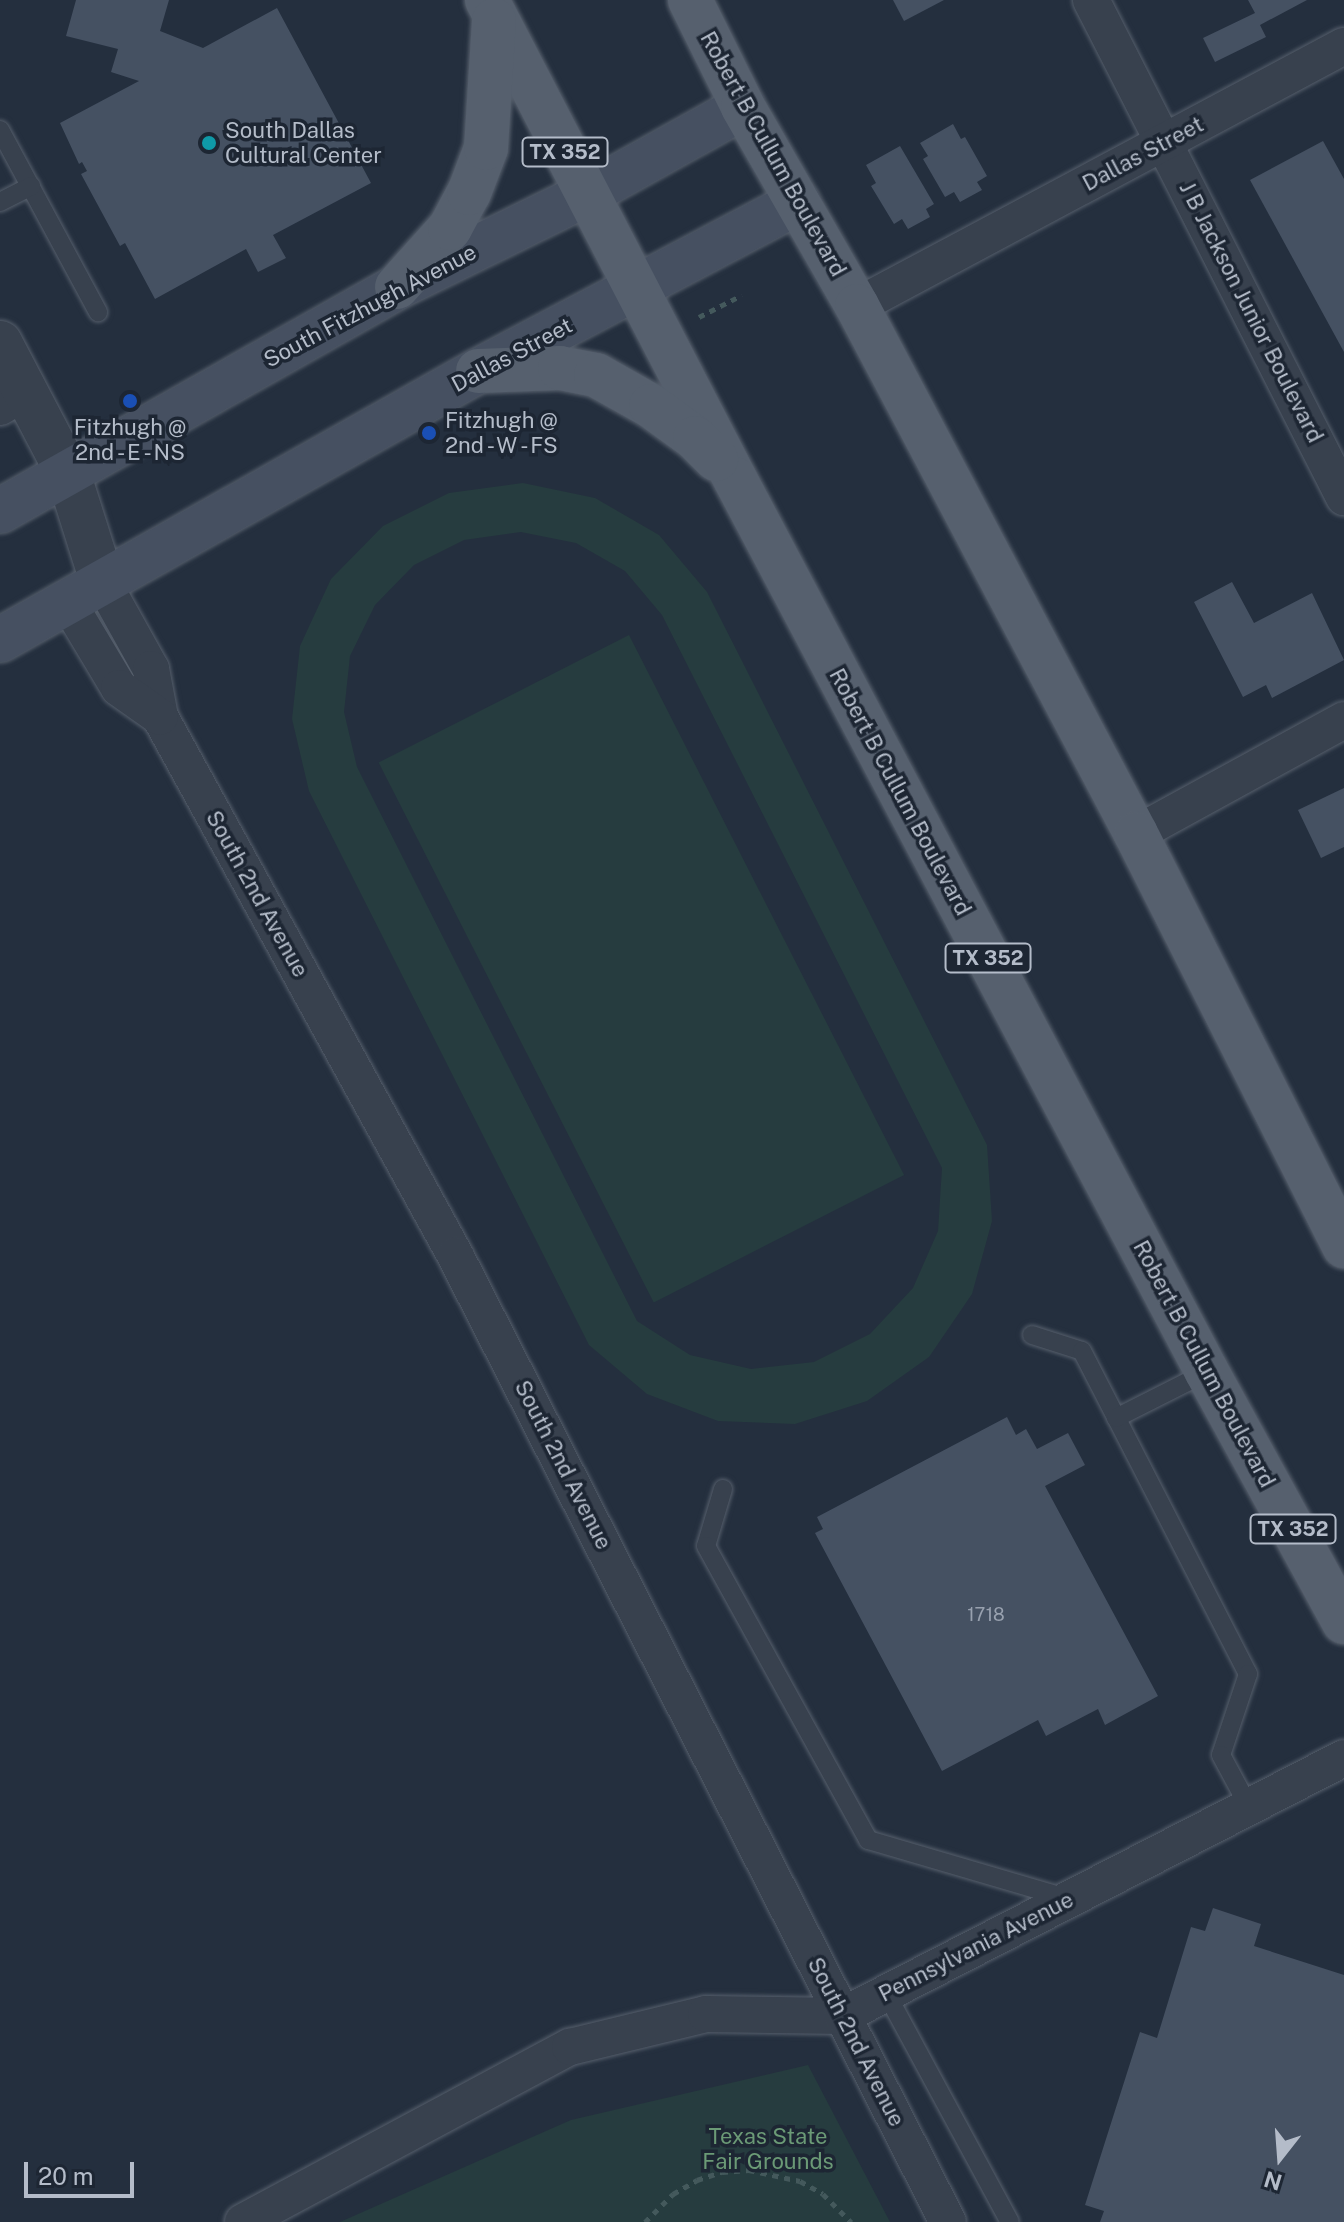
<!DOCTYPE html>
<style>
body{margin:0}
#map{position:relative;width:1344px;height:2222px;overflow:hidden;background:#242f3e;font-family:"Public Sans",sans-serif}
div>[style]{position:absolute}
[style*='--x']{left:calc(var(--x)*1px);top:calc(var(--y)*1px);width:calc(var(--w)*1px);rotate:calc(var(--a)*1deg)}
.green>*{inset:0;background:#263c3f;transform-origin:0 0}
.building>*{inset:0;background:#455162}
.path>*{height:5px;margin-top:-2.5px;transform-origin:0;background:repeating-linear-gradient(90deg,#44595c 0 6px,transparent 0 12px)}
.roads{filter:drop-shadow(0 0 2px #565f6c) drop-shadow(0 0 2px #565f6c)}
.service>*{height:18px;margin:-9px;padding:0 9px;transform-origin:9px;border-radius:9px;background:#38414e}
.minor>*{height:36px;margin:-18px;padding:0 18px;transform-origin:18px;border-radius:18px;background:#38414e}
.tertiary>*{height:44px;margin:-22px;padding:0 22px;transform-origin:22px;border-radius:22px;background:#38414e}
.secondary>*{height:44px;margin:-22px;padding:0 22px;transform-origin:22px;border-radius:22px;background:#465061}
.primary>*{height:44px;margin:-22px;padding:0 22px;transform-origin:22px;border-radius:22px;background:#56606e}
.dots>*{width:22px;height:22px;translate:-50% -50%;box-sizing:border-box;border:4px solid #1d2633;border-radius:50%}
span{translate:-50% -50%;white-space:nowrap;text-align:center;line-height:1.15;-webkit-text-stroke:7px #1d2633;paint-order:stroke}
.number-label{font-size:18px;color:#98a1af}
.number-label span{-webkit-text-stroke-width:0}
.shield-label span{padding:2px 6px;background:#1d2633;border:2px solid;border-radius:6px;-webkit-text-stroke-width:0}
.shield-label{font-size:20px;color:#b4bcc9;font-weight:700}
.poi-label{font-size:22px;color:#b4bcc9}
.left{translate:0 -50%;text-align:left}
.street-label{font-size:22px;color:#b4bcc9}
.park-label{font-size:22px;color:#6b9a76}
.north{position:absolute;left:1240px;top:2118px;width:80px;height:80px;-webkit-text-stroke:6px #1d2633;paint-order:stroke;rotate:197deg;font-size:22px;font-weight:700;line-height:32px;text-align:center;color:#b4bcc9}
.north::after{content:'';display:block;margin:auto;width:28px;height:36px;background:#b4bcc9;clip-path:polygon(50% 0,100% 100%,50% 72%,0 100%)}
.scale{position:absolute;left:24px;top:2162px;width:110px;height:36px;box-sizing:border-box;border:4px solid #b4bcc9;border-top:0;padding-left:10px;font-size:24px;line-height:28px;white-space:nowrap;color:#b4bcc9;-webkit-text-stroke:6px #1d2633;paint-order:stroke}
</style>
<div id="map">
<div class="green">
<i style="clip-path:polygon(evenodd,523px 483px,595px 498px,659px 535px,707px 592px,987px 1145px,992px 1221px,972px 1294px,929px 1357px,867px 1401px,795px 1424px,718px 1421px,647px 1394px,589px 1345px,309px 791px,292px 719px,300px 646px,331px 579px,383px 526px,449px 493px,523px 483px,521px 532px,576px 543px,625px 571px,662px 615px,942px 1168px,938px 1231px,913px 1288px,870px 1334px,814px 1362px,751px 1369px,690px 1355px,637px 1321px,357px 767px,344px 712px,350px 656px,375px 605px,414px 565px,464px 540px,521px 532px)"></i>
<i style="left:629px;top:635px;width:606px;height:281px;rotate:63deg"></i>
<i style="clip-path:polygon(808px 2065px,890px 2222px,340px 2222px,571px 2120px)"></i>
</div>
<div class="building">
<i style="clip-path:polygon(76px 0,169px 0,160px 31px,203px 48px,277px 8px,371px 183px,273px 235px,286px 258px,258px 272px,246px 249px,155px 299px,125px 243px,120px 246px,81px 174px,87px 171px,82px 162px,79px 164px,60px 123px,139px 81px,111px 72px,118px 49px,66px 36px)"></i>
<i style="clip-path:polygon(893px 0,944px 0,904px 21px)"></i>
<i style="clip-path:polygon(1248px 0,1307px 0,1260px 25px,1266px 37px,1215px 62px,1203px 38px,1255px 13px)"></i>
<i style="clip-path:polygon(953px 124px,961px 139px,965px 137px,987px 176px,977px 182px,982px 190px,960px 202px,954px 192px,945px 197px,923px 159px,928px 156px,920px 143px)"></i>
<i style="clip-path:polygon(1323px 141px,1344px 179px,1344px 352px,1250px 180px)"></i>
<i style="clip-path:polygon(900px 146px,934px 204px,926px 209px,930px 217px,908px 229px,902px 219px,894px 224px,871px 186px,876px 183px,866px 165px)"></i>
<i style="clip-path:polygon(1232px 582px,1254px 623px,1312px 593px,1344px 660px,1272px 698px,1266px 685px,1243px 697px,1194px 602px)"></i>
<i style="clip-path:polygon(1344px 788px,1344px 847px,1321px 858px,1298px 810px)"></i>
<i style="clip-path:polygon(1007px 1417px,1016px 1435px,1026px 1429px,1037px 1449px,1068px 1433px,1085px 1465px,1045px 1486px,1158px 1696px,1105px 1725px,1098px 1709px,1046px 1736px,1038px 1720px,942px 1771px,815px 1533px,823px 1529px,817px 1517px)"></i>
<i style="clip-path:polygon(1213px 1908px,1261px 1924px,1254px 1946px,1344px 1975px,1344px 2222px,1100px 2222px,1104px 2211px,1085px 2205px,1140px 2032px,1157px 2038px,1191px 1927px,1205px 1931px)"></i>
</div>
<div class="path">
<i style="--x:699;--y:317;--w:48;--a:-27.1"></i>
<i style="--x:645;--y:2222;--w:40;--a:-45"></i>
<i style="--x:673;--y:2194;--w:28;--a:-30"></i>
<i style="--x:697;--y:2180;--w:26;--a:-18"></i>
<i style="--x:722;--y:2172;--w:27;--a:-4"></i>
<i style="--x:749;--y:2170;--w:52;--a:12.2"></i>
<i style="--x:800;--y:2181;--w:26;--a:29"></i>
<i style="--x:823;--y:2194;--w:40;--a:45"></i>
</div>
<div class="roads">
<div class="service">
<i style="--x:0;--y:130;--w:207;--a:61.7"></i>
<i style="--x:0;--y:202;--w:35;--a:-27"></i>
<i style="--x:1032;--y:1335;--w:52;--a:17.7"></i>
<i style="--x:1082;--y:1351;--w:363;--a:62.8"></i>
<i style="--x:1248;--y:1674;--w:85;--a:108.4"></i>
<i style="--x:1221;--y:1755;--w:59;--a:61.7"></i>
<i style="--x:1116;--y:1418;--w:102;--a:-26.8"></i>
<i style="--x:723;--y:1489;--w:59;--a:106.6"></i>
<i style="--x:706;--y:1546;--w:336;--a:61.1"></i>
<i style="--x:868;--y:1840;--w:206;--a:16.3"></i>
<i style="--x:886;--y:1993;--w:260;--a:61.6"></i>
</div>
<div class="minor">
<i style="--x:1091;--y:0;--w:558;--a:63.02"></i>
<i style="--x:857;--y:306;--w:552;--a:-28.1"></i>
<i style="--x:0;--y:407;--w:29;--a:-31"></i>
<i style="--x:102;--y:581;--w:101;--a:60.9"></i>
<i style="--x:151;--y:669;--w:49;--a:79.4"></i>
<i style="--x:160;--y:717;--w:614;--a:61.26"></i>
<i style="--x:455;--y:1255;--w:1085;--a:62.99"></i>
<i style="--x:67;--y:601;--w:101;--a:59.1"></i>
<i style="--x:119;--y:688;--w:50;--a:35.3"></i>
<i style="--x:1136;--y:834;--w:237;--a:-28.7"></i>
<i style="--x:243;--y:2222;--w:371;--a:-28.2"></i>
<i style="--x:570;--y:2047;--w:140;--a:-13.6"></i>
<i style="--x:706;--y:2014;--w:136;--a:0.8"></i>
<i style="--x:842;--y:2016;--w:564;--a:-27.2"></i>
</div>
<div class="tertiary">
<i style="--x:0;--y:343;--w:147;--a:62.4"></i>
<i style="--x:68;--y:473;--w:113;--a:72.5"></i>
</div>
<div class="secondary">
<i style="--x:0;--y:511;--w:456;--a:-29.4"></i>
<i style="--x:397;--y:287;--w:212;--a:-26.1"></i>
<i style="--x:587;--y:194;--w:179;--a:-29.1"></i>
<i style="--x:0;--y:640;--w:548;--a:-29.37"></i>
<i style="--x:478;--y:371;--w:362;--a:-27.8"></i>
</div>
<div class="primary">
<i style="--x:487;--y:0;--w:539;--a:62.63"></i>
<i style="--x:735;--y:479;--w:1010;--a:62.14"></i>
<i style="--x:1207;--y:1372;--w:285;--a:61.3"></i>
<i style="--x:690;--y:0;--w:119;--a:63.6"></i>
<i style="--x:743;--y:107;--w:229;--a:60.2"></i>
<i style="--x:857;--y:306;--w:597;--a:62.15"></i>
<i style="--x:1136;--y:834;--w:462;--a:63.2"></i>
<i style="--x:397;--y:287;--w:79;--a:-48.1"></i>
<i style="--x:450;--y:228;--w:40;--a:-62"></i>
<i style="--x:469;--y:193;--w:48;--a:-69.3"></i>
<i style="--x:486;--y:148;--w:128;--a:-86.4"></i>
<i style="--x:478;--y:371;--w:82;--a:-2.1"></i>
<i style="--x:560;--y:368;--w:37;--a:11"></i>
<i style="--x:596;--y:375;--w:63;--a:29.4"></i>
<i style="--x:651;--y:406;--w:54;--a:36"></i>
<i style="--x:695;--y:438;--w:30;--a:45"></i>
</div>
</div>
<div class="dots">
<i style="left:209px;top:143px;background:#0f9aa8"></i>
<i style="left:130px;top:401px;background:#1a4fb4"></i>
<i style="left:429px;top:433px;background:#1a4fb4"></i>
</div>
<div class="number-label">
<span style="left:986px;top:1615px">1718</span>
</div>
<div class="shield-label">
<span style="left:565px;top:152px">TX 352</span>
<span style="left:988px;top:958px">TX 352</span>
<span style="left:1293px;top:1529px">TX 352</span>
</div>
<div class="poi-label">
<span class="left" style="left:225px;top:143px">South Dallas<br>Cultural Center</span>
<span class="left" style="left:445px;top:433px">Fitzhugh @<br>2nd - W - FS</span>
<span style="left:130px;top:440px">Fitzhugh @<br>2nd - E - NS</span>
</div>
<div class="street-label">
<span style="left:773px;top:154px;rotate:61deg">Robert B Cullum Boulevard</span>
<span style="left:1143px;top:154px;rotate:-28deg">Dallas Street</span>
<span style="left:370px;top:306px;rotate:-28deg">South Fitzhugh Avenue</span>
<span style="left:1251px;top:312px;rotate:63deg">J B Jackson Junior Boulevard</span>
<span style="left:512px;top:355px;rotate:-28deg">Dallas Street</span>
<span style="left:900px;top:792px;rotate:62deg">Robert B Cullum Boulevard</span>
<span style="left:257px;top:894px;rotate:61deg">South 2nd Avenue</span>
<span style="left:1204px;top:1364px;rotate:62deg">Robert B Cullum Boulevard</span>
<span style="left:563px;top:1465px;rotate:63deg">South 2nd Avenue</span>
<span style="left:976px;top:1947px;rotate:-27deg">Pennsylvania Avenue</span>
<span style="left:856px;top:2042px;rotate:63deg">South 2nd Avenue</span>
</div>
<div class="park-label">
<span style="left:768px;top:2149px">Texas State<br>Fair Grounds</span>
</div>
<div class="north">N</div>
<div class="scale">20 m</div>
</div>
